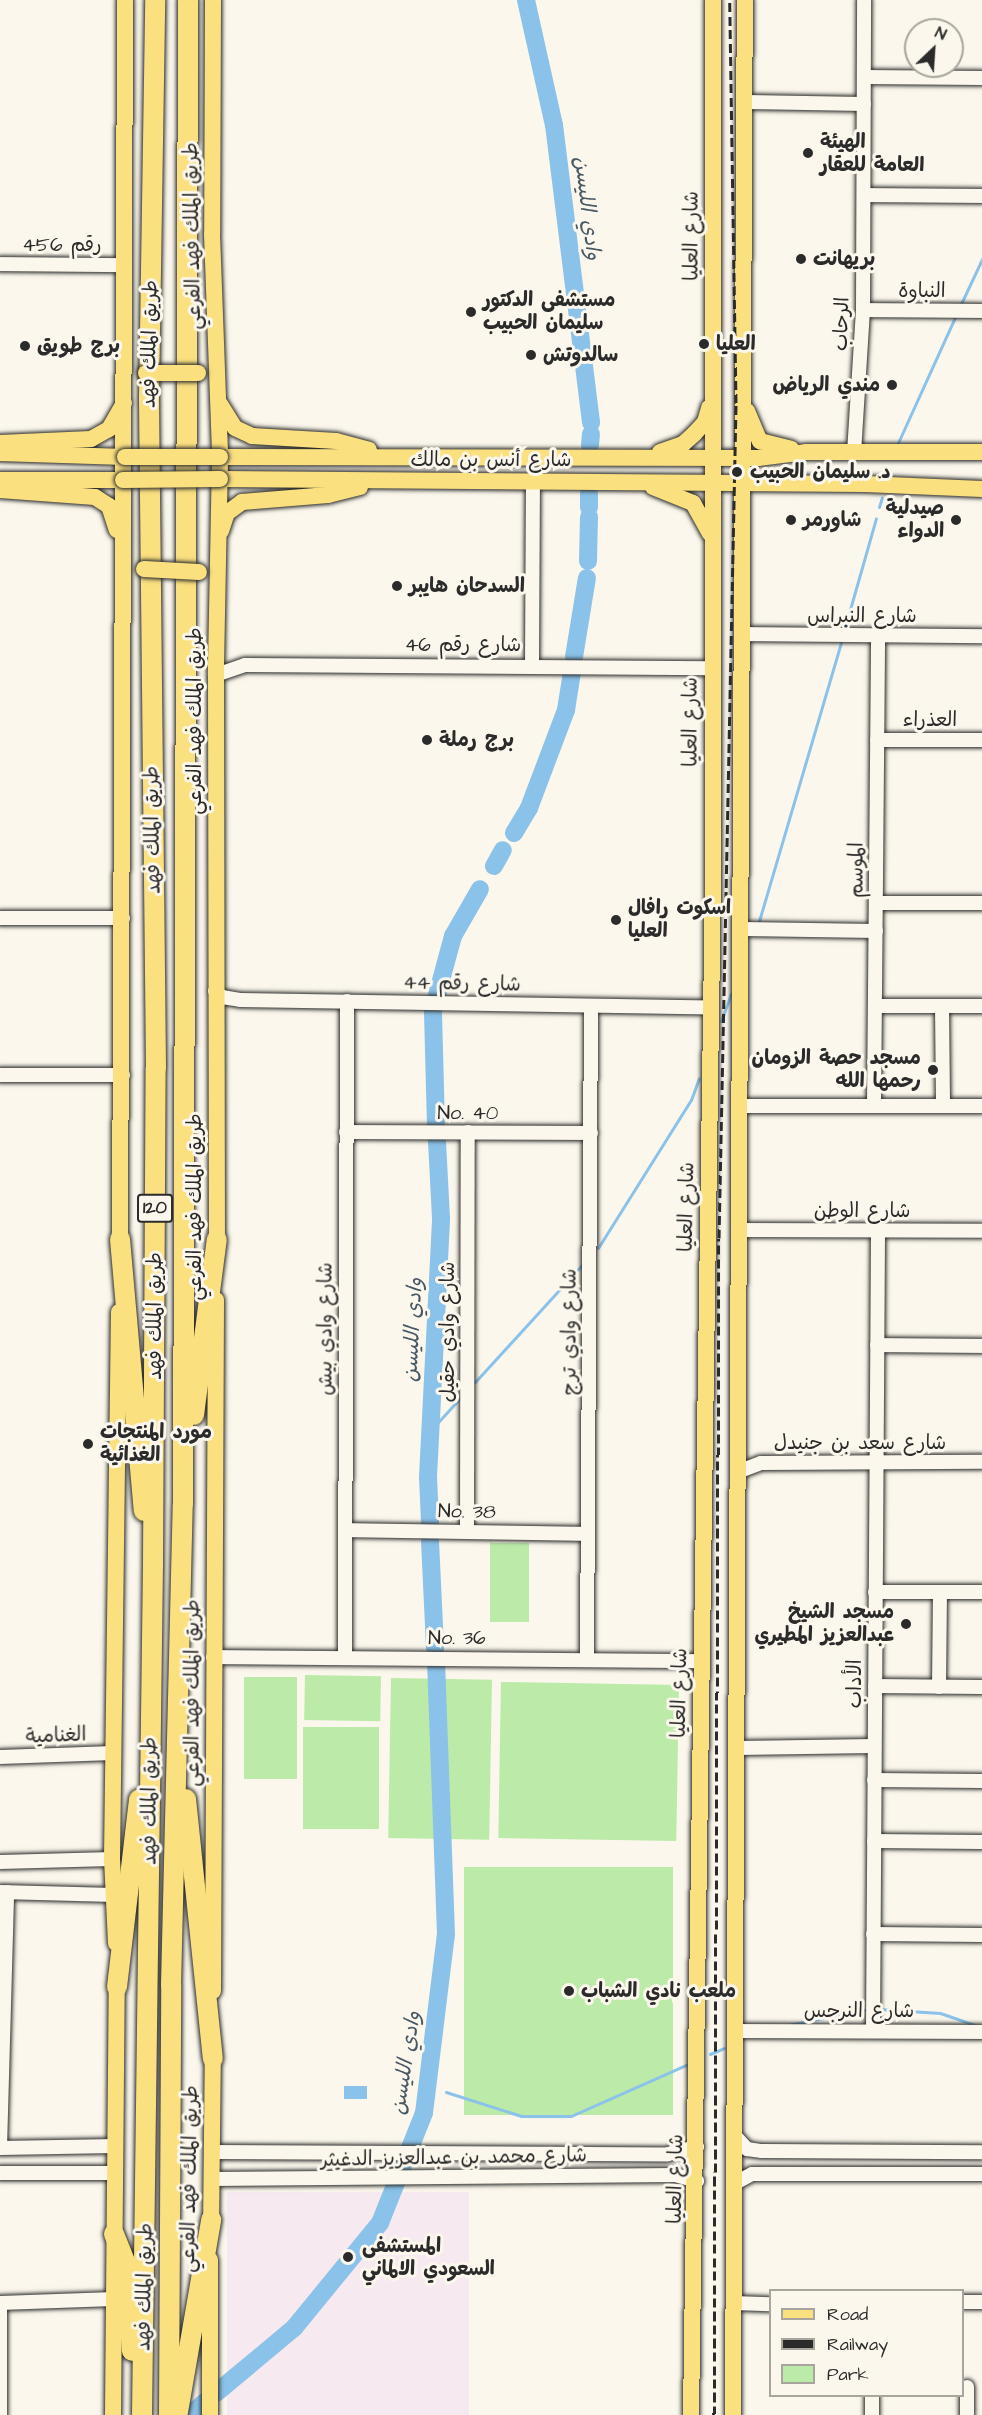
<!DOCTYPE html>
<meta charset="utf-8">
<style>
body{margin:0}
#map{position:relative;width:982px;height:2415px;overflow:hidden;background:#fbf7ec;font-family:"Architects Daughter","Playpen Sans Arabic",sans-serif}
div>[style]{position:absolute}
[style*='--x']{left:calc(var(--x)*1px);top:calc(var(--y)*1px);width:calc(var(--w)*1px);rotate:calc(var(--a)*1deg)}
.built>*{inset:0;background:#f6e9ef;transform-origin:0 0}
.green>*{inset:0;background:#bceaa9;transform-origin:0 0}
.water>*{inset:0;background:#8bc2e9;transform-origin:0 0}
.stream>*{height:3px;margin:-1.5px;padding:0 1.5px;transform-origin:1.5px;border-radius:1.5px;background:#8bc2e9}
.river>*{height:18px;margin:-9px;padding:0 9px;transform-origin:9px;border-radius:9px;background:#8bc2e9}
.roads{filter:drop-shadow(0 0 2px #2b2b2b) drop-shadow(0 0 2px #2b2b2b)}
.minor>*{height:14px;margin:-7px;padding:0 7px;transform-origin:7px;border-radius:7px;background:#fbf7ec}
.major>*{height:16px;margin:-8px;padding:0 8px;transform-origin:8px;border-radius:8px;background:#fbe080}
.highway>*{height:20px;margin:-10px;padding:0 10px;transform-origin:10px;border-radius:10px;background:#fbe080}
.rail>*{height:3px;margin-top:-1.5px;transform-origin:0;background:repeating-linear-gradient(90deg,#2b2b2b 0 9px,transparent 0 13.5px)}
.bridges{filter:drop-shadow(0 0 2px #2b2b2b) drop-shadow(0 0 2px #2b2b2b)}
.major-bridge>*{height:16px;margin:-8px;padding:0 8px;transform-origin:8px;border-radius:8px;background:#fbe080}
.dots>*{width:16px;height:16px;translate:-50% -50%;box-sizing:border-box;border:3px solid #fbf7ec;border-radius:50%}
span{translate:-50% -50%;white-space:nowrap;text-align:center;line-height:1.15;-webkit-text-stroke:6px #fbf7ec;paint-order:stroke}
.shield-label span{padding:2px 4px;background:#fbf7ec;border:2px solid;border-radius:4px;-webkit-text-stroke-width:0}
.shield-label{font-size:18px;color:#2b2b2b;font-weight:700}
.poi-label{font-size:20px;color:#2b2b2b;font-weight:700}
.left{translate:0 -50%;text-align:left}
.right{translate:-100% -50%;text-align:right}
.street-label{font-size:20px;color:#2b2b2b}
.water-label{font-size:21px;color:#485864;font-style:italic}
.legend{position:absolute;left:769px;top:2289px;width:195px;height:108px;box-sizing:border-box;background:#fbf7ec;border:2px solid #a8a59f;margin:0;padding:8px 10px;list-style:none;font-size:18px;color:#2b2b2b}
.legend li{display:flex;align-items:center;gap:12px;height:30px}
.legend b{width:30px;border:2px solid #a8a59f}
.north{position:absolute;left:904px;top:18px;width:60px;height:60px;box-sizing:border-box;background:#fbf7ec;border:2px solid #a8a59f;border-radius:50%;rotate:25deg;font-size:16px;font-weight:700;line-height:24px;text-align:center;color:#2b2b2b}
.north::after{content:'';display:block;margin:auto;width:21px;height:27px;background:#2b2b2b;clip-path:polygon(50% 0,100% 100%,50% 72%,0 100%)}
</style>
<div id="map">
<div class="built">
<i style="left:227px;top:2192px;width:242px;height:223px"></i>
</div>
<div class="green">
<i style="left:490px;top:1543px;width:39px;height:79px"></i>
<i style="left:305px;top:1675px;width:76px;height:45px;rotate:1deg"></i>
<i style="left:244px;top:1677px;width:53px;height:102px"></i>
<i style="left:391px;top:1678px;width:101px;height:160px;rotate:1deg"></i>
<i style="left:501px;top:1682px;width:178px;height:156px;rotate:1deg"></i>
<i style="left:303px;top:1727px;width:76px;height:102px"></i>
<i style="left:673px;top:1867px;width:248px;height:209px;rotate:90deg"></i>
</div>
<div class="water">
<i style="left:344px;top:2086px;width:23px;height:13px"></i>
</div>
<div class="stream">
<i style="--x:960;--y:306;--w:52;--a:-64.9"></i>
<i style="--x:897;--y:445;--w:143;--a:-65.6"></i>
<i style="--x:889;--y:472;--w:2;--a:-63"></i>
<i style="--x:879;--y:507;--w:10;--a:-73"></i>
<i style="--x:845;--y:627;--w:113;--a:-74.1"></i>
<i style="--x:759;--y:921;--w:290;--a:-73.6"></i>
<i style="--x:721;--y:1021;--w:29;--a:-70"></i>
<i style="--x:598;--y:1248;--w:175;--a:-57.9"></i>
<i style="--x:691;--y:1100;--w:23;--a:-70"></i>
<i style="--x:573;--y:1275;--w:13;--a:-48"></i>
<i style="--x:475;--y:1382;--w:125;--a:-47.6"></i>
<i style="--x:430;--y:1431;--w:45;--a:-47.7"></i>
<i style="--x:878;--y:2009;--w:62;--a:3.7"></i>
<i style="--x:940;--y:2013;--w:39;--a:19"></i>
<i style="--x:788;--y:2025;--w:83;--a:-11.2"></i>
<i style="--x:710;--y:2054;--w:15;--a:-23"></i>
<i style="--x:446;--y:2092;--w:79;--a:17.7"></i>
<i style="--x:521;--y:2116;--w:50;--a:0"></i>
<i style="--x:571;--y:2116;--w:126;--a:-23.9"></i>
</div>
<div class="river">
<i style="--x:526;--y:0;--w:128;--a:77.4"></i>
<i style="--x:554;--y:125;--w:300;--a:82.9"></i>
<i style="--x:590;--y:445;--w:11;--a:-85"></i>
<i style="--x:589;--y:507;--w:13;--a:-90"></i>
<i style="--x:588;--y:561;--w:44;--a:-88.7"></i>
<i style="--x:574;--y:657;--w:80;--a:-80.7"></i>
<i style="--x:514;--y:833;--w:29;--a:-59"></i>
<i style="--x:529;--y:808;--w:105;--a:-69.3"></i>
<i style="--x:566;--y:710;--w:36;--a:-81"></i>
<i style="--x:494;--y:866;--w:18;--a:-61"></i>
<i style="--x:437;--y:995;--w:61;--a:-74.8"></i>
<i style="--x:453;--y:936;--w:54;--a:-60.1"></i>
<i style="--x:433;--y:1012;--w:111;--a:88.5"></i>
<i style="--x:430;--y:1522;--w:45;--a:-92.5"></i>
<i style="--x:428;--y:1477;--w:259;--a:-87.1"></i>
<i style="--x:441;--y:1218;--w:77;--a:-93"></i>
<i style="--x:430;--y:1541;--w:108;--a:87.3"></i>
<i style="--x:216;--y:2393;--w:102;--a:-39.8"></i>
<i style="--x:294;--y:2328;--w:136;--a:-50.7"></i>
<i style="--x:380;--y:2223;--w:118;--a:-68.2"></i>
<i style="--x:424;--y:2113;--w:180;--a:-83"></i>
<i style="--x:446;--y:1934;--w:268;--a:-92.1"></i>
<i style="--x:190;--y:2415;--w:20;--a:-41"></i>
</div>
<div class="roads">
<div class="minor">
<i style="--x:864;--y:77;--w:118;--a:0.5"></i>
<i style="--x:747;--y:102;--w:117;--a:1"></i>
<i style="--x:865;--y:195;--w:117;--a:0.5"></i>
<i style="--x:0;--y:264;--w:125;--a:0.5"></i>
<i style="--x:863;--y:310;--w:119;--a:0.5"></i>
<i style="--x:854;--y:453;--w:143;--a:-86.4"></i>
<i style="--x:863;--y:310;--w:310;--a:-89.8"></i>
<i style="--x:742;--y:634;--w:240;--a:0.5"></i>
<i style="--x:532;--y:665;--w:183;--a:-89.7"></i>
<i style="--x:216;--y:675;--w:31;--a:-19"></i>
<i style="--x:245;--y:665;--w:467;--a:0.4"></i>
<i style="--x:877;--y:740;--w:105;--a:0"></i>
<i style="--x:876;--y:903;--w:106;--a:0"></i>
<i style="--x:0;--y:918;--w:123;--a:0"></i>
<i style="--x:743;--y:929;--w:133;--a:0.9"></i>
<i style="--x:215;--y:991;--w:9;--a:41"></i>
<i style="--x:222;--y:997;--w:18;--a:9"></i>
<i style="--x:240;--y:1000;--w:471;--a:0.9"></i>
<i style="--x:875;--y:1006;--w:107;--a:0"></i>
<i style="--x:942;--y:1006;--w:100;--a:89.4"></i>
<i style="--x:0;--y:1075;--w:123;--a:0"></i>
<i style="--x:742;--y:1106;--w:240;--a:0"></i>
<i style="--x:874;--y:1106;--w:471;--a:-89.5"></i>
<i style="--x:346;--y:1132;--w:245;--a:0.2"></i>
<i style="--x:741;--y:1230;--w:241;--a:0.2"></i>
<i style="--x:877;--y:1345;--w:105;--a:0.5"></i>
<i style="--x:740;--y:1471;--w:22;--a:-21"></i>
<i style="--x:761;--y:1463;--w:221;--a:-0.3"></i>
<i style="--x:345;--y:1530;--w:243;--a:0.9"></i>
<i style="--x:467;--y:1532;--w:400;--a:-89.9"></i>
<i style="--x:875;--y:1592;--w:107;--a:0"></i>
<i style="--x:213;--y:1657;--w:488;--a:0.5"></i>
<i style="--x:345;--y:1657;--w:656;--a:-89.83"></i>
<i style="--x:587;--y:1657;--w:650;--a:-89.65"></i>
<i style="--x:875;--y:1686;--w:107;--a:0.5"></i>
<i style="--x:939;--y:1687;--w:95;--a:-89.4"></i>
<i style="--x:738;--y:1748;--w:136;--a:-0.8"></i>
<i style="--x:0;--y:1757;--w:113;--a:-2"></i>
<i style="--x:874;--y:1780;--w:108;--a:0.5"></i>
<i style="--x:874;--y:1841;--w:108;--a:0.5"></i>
<i style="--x:0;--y:1862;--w:112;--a:-1.5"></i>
<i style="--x:0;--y:1892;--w:114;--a:1.5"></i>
<i style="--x:873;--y:1934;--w:109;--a:0.5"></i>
<i style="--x:737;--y:2031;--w:245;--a:0.2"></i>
<i style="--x:873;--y:2031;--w:800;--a:-89.64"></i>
<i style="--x:735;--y:2136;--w:18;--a:47"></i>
<i style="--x:747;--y:2149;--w:15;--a:8"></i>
<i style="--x:762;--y:2151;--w:220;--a:0.3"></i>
<i style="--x:0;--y:2148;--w:256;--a:-88.4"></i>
<i style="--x:0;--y:2148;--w:116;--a:-1"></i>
<i style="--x:212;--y:2152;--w:456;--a:0.3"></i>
<i style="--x:668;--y:2154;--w:30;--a:-14"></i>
<i style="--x:0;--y:2173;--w:115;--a:0"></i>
<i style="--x:211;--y:2179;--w:464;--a:-0.5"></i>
<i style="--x:675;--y:2175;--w:23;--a:15"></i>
<i style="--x:735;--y:2183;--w:19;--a:-28"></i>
<i style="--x:752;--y:2174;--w:230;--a:0"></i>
<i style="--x:962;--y:2302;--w:20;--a:0"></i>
<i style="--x:0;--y:2303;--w:114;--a:-2"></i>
<i style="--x:734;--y:2303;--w:36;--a:2"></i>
<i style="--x:0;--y:2415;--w:112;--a:-90"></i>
<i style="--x:872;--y:2415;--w:19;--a:-90"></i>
<i style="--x:967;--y:2415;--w:28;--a:-90"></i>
</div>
<div class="major">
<i style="--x:213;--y:0;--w:234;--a:90.2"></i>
<i style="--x:212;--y:234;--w:223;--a:87.9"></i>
<i style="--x:220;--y:457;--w:218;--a:91.1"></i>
<i style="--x:216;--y:675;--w:575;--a:89.9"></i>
<i style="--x:220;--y:404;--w:28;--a:58"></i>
<i style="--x:235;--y:428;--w:19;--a:25"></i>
<i style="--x:252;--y:436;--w:84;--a:3.4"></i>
<i style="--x:336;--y:441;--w:34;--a:15"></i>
<i style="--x:747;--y:411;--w:33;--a:67"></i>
<i style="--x:760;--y:441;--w:32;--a:14"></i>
<i style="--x:0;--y:443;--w:91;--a:-2.5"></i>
<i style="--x:91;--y:439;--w:21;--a:-29"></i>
<i style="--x:109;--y:429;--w:30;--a:-60"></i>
<i style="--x:660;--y:452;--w:24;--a:-19"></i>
<i style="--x:683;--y:444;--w:15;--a:-42"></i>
<i style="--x:694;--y:434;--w:16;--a:-47"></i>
<i style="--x:705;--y:422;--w:15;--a:-74"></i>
<i style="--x:0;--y:453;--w:125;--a:1.8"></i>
<i style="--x:220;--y:457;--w:538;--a:0.11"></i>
<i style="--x:758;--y:458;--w:48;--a:-7.1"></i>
<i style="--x:806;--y:452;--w:176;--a:0"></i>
<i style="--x:220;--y:479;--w:645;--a:0.44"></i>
<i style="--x:865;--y:484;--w:117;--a:2.4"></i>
<i style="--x:0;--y:480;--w:123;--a:0"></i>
<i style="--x:653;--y:487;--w:43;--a:21.8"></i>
<i style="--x:693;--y:503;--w:35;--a:61"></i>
<i style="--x:0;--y:490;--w:95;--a:4.2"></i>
<i style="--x:95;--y:497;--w:17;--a:33"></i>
<i style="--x:109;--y:506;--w:25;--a:72"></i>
<i style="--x:221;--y:531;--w:19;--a:-72"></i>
<i style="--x:227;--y:513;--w:19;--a:-36"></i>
<i style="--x:242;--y:502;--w:86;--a:-4.7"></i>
<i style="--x:328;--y:495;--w:33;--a:-14"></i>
<i style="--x:120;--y:1250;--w:1250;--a:-89.77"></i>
<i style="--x:116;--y:1943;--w:84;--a:-92.7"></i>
<i style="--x:112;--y:1859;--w:547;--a:-89.27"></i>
<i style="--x:213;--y:1991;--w:691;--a:-89.75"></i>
<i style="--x:211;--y:2231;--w:184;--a:-89.4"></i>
<i style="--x:210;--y:2260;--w:155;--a:90"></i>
<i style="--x:113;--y:2415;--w:440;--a:-89.5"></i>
<i style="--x:691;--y:2415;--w:1530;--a:-89.18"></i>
<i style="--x:713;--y:885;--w:885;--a:-90"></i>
<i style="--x:733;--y:2415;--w:2415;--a:-89.72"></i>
</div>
<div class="highway">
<i style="--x:120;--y:1239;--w:273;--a:85"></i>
<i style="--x:194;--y:1415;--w:177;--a:-82.6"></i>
<i style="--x:186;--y:1799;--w:261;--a:84.1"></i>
<i style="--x:117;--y:1987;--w:189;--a:-83.3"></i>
<i style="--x:114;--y:2234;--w:32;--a:68"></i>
<i style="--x:126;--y:2264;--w:87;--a:86.1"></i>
<i style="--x:178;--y:2412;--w:195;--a:-80.2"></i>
<i style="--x:142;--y:2415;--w:850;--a:-89.26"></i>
<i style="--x:153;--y:1565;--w:497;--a:-89.7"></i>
<i style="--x:156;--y:1068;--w:671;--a:-90.6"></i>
<i style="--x:149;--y:397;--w:397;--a:-89.1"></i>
<i style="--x:169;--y:2415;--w:430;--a:-89.7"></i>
<i style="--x:171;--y:1985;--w:481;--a:-88.6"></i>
<i style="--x:183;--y:1504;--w:1504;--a:-89.81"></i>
</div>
</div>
<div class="rail">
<i style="--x:714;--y:2415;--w:1177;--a:-89.76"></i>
<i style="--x:719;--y:1238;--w:835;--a:-88.83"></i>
<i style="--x:736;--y:403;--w:403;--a:-90.9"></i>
</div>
<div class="bridges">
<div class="major-bridge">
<i style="--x:146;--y:373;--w:52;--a:0"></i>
<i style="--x:125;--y:457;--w:95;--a:0"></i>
<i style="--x:123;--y:480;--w:97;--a:-0.6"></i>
<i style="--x:144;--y:569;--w:55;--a:3.1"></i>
</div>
</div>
<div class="dots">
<i style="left:808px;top:153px;background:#2b2b2b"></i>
<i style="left:801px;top:259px;background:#2b2b2b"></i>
<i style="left:471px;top:312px;background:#2b2b2b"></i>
<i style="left:704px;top:344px;background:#2b2b2b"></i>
<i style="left:25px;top:346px;background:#2b2b2b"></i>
<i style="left:531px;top:355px;background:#2b2b2b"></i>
<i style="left:892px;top:385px;background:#2b2b2b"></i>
<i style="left:737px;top:472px;background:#2b2b2b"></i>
<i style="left:791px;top:520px;background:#2b2b2b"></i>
<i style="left:956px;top:520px;background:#2b2b2b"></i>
<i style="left:397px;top:586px;background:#2b2b2b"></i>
<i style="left:427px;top:740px;background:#2b2b2b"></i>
<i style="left:616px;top:920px;background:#2b2b2b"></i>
<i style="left:933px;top:1070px;background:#2b2b2b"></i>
<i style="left:88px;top:1444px;background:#2b2b2b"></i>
<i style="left:906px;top:1624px;background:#2b2b2b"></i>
<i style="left:569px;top:1991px;background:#2b2b2b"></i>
<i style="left:348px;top:2257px;background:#2b2b2b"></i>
</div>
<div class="shield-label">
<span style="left:155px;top:1208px">120</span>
</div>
<div class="poi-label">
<span class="left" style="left:820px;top:154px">الهيئة<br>العامة للعقار</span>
<span class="left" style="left:813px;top:259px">بريهانت</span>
<span class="left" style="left:483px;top:312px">مستشفى الدكتور<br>سليمان الحبيب</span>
<span class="left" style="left:716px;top:344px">العليا</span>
<span class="left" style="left:37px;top:346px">برج طويق</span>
<span class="left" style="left:543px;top:355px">سالدوتش</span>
<span class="right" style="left:880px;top:385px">مندي الرياض</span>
<span class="left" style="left:750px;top:472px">د. سليمان الحبيب</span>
<span class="right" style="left:944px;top:520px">صيدلية<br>الدواء</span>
<span class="left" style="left:803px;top:520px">شاورمر</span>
<span class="left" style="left:409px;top:586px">السدحان هايبر</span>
<span class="left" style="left:439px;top:740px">برج رملة</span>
<span class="left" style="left:628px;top:920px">اسكوت رافال<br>العليا</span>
<span class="right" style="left:921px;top:1070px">مسجد حصة الزومان<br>رحمها الله</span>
<span class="left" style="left:100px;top:1444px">مورد المنتجات<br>الغذائية</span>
<span class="right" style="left:894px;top:1624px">مسجد الشيخ<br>عبدالعزيز المطيري</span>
<span class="left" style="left:581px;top:1991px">ملعب نادي الشباب</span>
<span class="left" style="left:362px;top:2258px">المستشفى<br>السعودي الالماني</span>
</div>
<div class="street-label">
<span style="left:193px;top:236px;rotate:-91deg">طريق الملك فهد الفرعي</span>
<span style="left:692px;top:236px;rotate:-90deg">شارع العليا</span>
<span style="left:62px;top:245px">رقم 456</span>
<span style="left:922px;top:291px">النباوة</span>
<span style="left:842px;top:324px;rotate:-88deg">الرحاب</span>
<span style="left:150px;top:344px;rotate:-89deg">طريق الملك فهد</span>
<span style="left:491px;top:460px">شارع أنس بن مالك</span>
<span style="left:862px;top:616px">شارع النبراس</span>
<span style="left:463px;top:645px">شارع رقم 46</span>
<span style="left:930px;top:720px">العذراء</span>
<span style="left:195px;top:721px;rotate:-90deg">طريق الملك فهد الفرعي</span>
<span style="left:691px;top:722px;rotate:-90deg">شارع العليا</span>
<span style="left:153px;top:830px;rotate:-91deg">طريق الملك فهد</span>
<span style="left:857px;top:870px;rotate:-90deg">الموسم</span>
<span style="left:462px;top:984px;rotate:1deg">شارع رقم 44</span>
<span style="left:468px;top:1113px">No. 40</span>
<span style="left:195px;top:1207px;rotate:-90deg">طريق الملك فهد الفرعي</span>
<span style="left:687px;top:1207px;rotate:-89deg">شارع العليا</span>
<span style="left:862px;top:1211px">شارع الوطن</span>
<span style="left:155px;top:1316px;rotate:-90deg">طريق الملك فهد</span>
<span style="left:326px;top:1329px;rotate:-90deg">شارع وادي بيش</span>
<span style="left:448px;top:1332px;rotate:-90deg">شارع وادي حقيل</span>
<span style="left:570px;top:1332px;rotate:-90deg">شارع وادي ترج</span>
<span style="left:860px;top:1443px">شارع سعد بن جنيدل</span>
<span style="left:467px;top:1512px;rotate:1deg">No. 38</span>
<span style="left:457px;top:1638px">No. 36</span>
<span style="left:855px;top:1684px;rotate:-90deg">الأداب</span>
<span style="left:193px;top:1693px;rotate:-90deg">طريق الملك فهد الفرعي</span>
<span style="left:680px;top:1693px;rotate:-89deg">شارع العليا</span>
<span style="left:56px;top:1736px;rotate:-2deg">الغنامية</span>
<span style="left:150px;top:1801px;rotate:-90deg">طريق الملك فهد</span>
<span style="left:859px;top:2011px">شارع النرجس</span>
<span style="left:454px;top:2158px;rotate:-1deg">شارع محمد بن عبدالعزيز الدغيثر</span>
<span style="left:190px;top:2179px;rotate:-89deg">طريق الملك فهد الفرعي</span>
<span style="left:676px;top:2179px;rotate:-89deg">شارع العليا</span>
<span style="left:145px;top:2287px;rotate:-89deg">طريق الملك فهد</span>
</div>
<div class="water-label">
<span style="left:587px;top:208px;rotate:83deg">وادي الليسن</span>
<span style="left:413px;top:1330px;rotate:-87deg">وادي الليسن</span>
<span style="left:406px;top:2063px;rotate:-81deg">وادي الليسن</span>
</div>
<ul class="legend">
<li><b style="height:8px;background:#fbe080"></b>Road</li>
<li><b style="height:8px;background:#2b2b2b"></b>Railway</li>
<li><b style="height:16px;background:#bceaa9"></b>Park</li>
</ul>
<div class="north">N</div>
</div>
